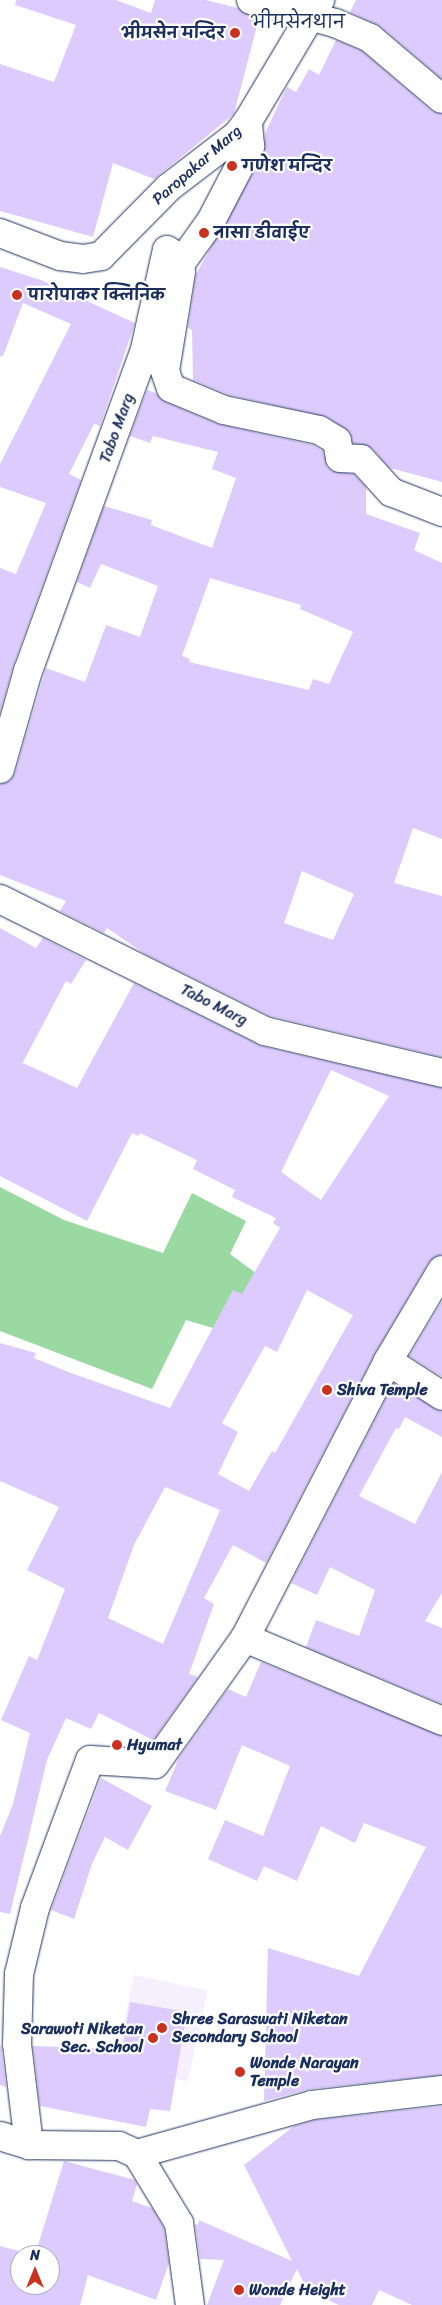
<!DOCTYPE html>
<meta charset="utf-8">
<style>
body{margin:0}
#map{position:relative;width:442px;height:2305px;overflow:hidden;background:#fff;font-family:Sriracha,"Playpen Sans Deva",sans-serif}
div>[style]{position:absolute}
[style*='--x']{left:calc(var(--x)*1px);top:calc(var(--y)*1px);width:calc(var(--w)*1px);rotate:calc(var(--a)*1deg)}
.built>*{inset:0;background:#f5effe;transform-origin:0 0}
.green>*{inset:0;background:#9bd9a2}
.building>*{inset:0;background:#decbfd}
.roads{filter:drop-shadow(0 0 1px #1b2f5e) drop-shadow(0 0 1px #1b2f5e)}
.minor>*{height:28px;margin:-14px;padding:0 14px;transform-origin:14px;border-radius:14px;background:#fff}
.dots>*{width:14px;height:14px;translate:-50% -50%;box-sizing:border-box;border:2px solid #fff;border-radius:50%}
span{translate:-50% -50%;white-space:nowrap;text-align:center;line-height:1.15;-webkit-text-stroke:4.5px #fff;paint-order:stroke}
.poi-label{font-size:16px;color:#1b2f5e;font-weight:700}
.right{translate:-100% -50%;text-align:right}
.left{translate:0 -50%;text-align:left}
.street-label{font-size:16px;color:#1b2f5e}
.neighbourhood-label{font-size:18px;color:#1b2f5e}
.north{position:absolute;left:10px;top:2245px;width:50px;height:50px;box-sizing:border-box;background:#fff;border:1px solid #a4acbf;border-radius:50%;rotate:0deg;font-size:14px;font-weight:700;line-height:20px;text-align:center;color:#1b2f5e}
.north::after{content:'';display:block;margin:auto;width:18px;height:22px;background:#c8321e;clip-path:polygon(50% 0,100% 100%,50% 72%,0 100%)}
</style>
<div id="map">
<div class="built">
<i style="left:134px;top:1975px;width:75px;height:93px;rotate:12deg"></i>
</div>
<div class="green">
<i style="clip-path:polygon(0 1187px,64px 1220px,163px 1253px,192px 1193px,246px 1221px,230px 1254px,272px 1285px,247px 1338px,186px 1320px,152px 1389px,0 1331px)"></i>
</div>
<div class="building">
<i style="clip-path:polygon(16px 0,116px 0,151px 13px,155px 0,206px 0,238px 8px,259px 18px,234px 114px,154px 179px,113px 163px,93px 237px,0 211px,0 64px,54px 82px,76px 25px,15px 5px)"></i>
<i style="clip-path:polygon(356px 0,442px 0,442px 79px,380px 26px,350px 12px)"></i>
<i style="clip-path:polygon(336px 40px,362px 51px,432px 111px,442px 114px,442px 482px,390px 468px,372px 448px,353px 443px,350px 432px,327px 417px,229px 395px,193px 380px,192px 330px,188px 328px,196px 274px,264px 153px,265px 133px,287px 87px,296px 92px,309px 69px,319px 75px)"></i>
<i style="clip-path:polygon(0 267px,41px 280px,135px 323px,100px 426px,94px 424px,69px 474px,81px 480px,13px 666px,0 712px,0 568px,16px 574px,46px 503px,0 487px,0 464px,71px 324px,23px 303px,3px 356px,0 356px)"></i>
<i style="clip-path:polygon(evenodd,147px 390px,156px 393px,165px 402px,218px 424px,313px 445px,323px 451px,327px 467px,332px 471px,354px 474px,366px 487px,366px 514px,420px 533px,414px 550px,442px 563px,442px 839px,413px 828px,394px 883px,442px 896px,442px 1057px,270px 1016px,145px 954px,107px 928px,104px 933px,60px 911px,66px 901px,0 875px,0 784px,10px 781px,15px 773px,46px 668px,85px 682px,106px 625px,140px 637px,158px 586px,101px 564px,90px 588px,77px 582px,104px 506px,152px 520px,151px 525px,212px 548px,236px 478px,212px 469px,218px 452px,153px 436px,150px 443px,130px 436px,147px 390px,210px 578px,301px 605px,300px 609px,353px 632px,329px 684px,313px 679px,309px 690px,189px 662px,190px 659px,182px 656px,210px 578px,147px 390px,302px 871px,354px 894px,333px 940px,284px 923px,302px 871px)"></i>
<i style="clip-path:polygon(evenodd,0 928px,36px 948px,43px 938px,86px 960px,71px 984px,66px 981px,21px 1066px,23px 1063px,77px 1088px,134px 983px,261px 1046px,442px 1088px,442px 1254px,429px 1262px,375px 1353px,266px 1563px,233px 1545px,204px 1598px,214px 1604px,189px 1674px,198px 1677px,153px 1740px,99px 1713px,91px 1729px,66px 1718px,47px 1760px,10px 1914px,0 1912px,0 1836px,13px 1804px,30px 1733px,1px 1720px,29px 1656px,37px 1660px,65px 1589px,27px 1570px,59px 1507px,0 1481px,0 1343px,36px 1353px,34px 1358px,71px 1373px,170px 1408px,233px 1290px,242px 1294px,280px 1228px,273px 1223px,276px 1218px,232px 1197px,235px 1190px,193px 1169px,197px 1160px,140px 1133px,138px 1136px,132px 1133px,87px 1221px,0 1176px,0 928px,331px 1070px,389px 1096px,321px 1200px,281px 1172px,331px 1070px,0 928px,307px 1290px,353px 1315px,275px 1453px,272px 1451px,249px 1491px,218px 1474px,238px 1432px,222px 1423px,265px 1346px,277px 1352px,307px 1290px,0 928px,165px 1487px,220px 1510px,163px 1644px,108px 1618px,134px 1545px,165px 1487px)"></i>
<i style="clip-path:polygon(442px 1301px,442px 1377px,409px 1356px)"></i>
<i style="clip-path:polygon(394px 1383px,442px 1412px,442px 1437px,405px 1417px,399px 1429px,396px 1428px,359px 1496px,415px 1524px,442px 1472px,442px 1593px,425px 1621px,442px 1628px,442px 1704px,306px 1647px,316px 1620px,359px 1636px,375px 1590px,330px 1567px,317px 1595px,291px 1583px)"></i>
<i style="clip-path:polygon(261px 1662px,442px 1736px,442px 2075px,310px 2089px,264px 2101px,268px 1948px,359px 1976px,426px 1847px,364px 1823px,355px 1843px,321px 1826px,297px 1881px,264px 1866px,257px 1881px,208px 1859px,225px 1820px,263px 1836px,290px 1766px,242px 1745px,216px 1810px,165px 1791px,179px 1758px,228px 1689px,246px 1697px)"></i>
<i style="clip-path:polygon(101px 1778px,152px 1806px,128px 1850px,105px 1837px,92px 1864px,74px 1919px,51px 1910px)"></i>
<i style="clip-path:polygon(130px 2002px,187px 2012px,170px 2111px,150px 2109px,146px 2127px,40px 2106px,33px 2046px,122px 2049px)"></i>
<i style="clip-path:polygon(0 2046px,1px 2046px,6px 2087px,0 2085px)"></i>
<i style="clip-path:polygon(442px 2106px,442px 2305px,412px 2305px,379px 2290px,372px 2305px,339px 2305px,308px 2291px,297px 2269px,280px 2305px,207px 2305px,224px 2260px,200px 2259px,195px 2224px,198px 2225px,199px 2220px,292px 2261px,244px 2165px,294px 2126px,315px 2120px)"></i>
<i style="clip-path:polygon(64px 2161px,135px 2180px,137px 2184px,132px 2201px,152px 2208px,164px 2228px,169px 2263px,156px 2300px,88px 2275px,80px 2305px,0 2305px,0 2246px,34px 2255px,20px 2255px,20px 2285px,50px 2285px,50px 2255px,35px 2255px)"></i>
</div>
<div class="roads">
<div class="minor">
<i style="--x:251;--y:0;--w:87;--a:15.3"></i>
<i style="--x:335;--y:23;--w:38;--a:23"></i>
<i style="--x:370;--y:38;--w:94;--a:40.3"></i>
<i style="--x:0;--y:233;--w:64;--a:21"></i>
<i style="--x:60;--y:256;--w:23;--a:7"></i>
<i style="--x:83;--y:259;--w:18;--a:-9"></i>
<i style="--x:101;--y:256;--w:95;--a:-45.4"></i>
<i style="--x:168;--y:188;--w:87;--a:-37.5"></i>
<i style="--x:237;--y:135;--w:18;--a:-52"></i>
<i style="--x:248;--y:121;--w:141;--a:-59.2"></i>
<i style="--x:181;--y:272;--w:100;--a:99.2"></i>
<i style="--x:165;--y:371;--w:18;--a:71"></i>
<i style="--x:171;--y:388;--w:57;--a:22.5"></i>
<i style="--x:224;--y:410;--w:97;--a:11.9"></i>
<i style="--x:319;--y:430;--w:21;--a:31"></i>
<i style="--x:337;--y:441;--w:17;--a:80"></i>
<i style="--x:340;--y:458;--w:21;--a:3"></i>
<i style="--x:361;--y:459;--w:45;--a:47.7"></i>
<i style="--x:391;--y:492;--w:55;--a:21.4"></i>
<i style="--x:0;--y:769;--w:102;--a:-74.1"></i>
<i style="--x:28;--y:671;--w:343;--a:-70"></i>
<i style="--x:145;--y:349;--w:101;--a:-77.5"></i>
<i style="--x:167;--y:250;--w:19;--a:32"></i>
<i style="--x:183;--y:260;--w:48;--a:-54.3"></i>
<i style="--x:211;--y:221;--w:85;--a:-62.5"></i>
<i style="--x:250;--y:146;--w:25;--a:-95"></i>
<i style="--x:0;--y:899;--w:296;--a:26.5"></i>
<i style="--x:265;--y:1031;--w:182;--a:13.3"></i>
<i style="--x:442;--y:1270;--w:106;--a:120.7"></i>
<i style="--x:388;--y:1361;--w:312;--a:117.3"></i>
<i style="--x:245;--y:1638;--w:155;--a:125.5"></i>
<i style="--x:155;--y:1764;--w:65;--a:-176.5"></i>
<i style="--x:90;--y:1760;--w:158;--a:110.4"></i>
<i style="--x:35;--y:1908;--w:68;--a:103.6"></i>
<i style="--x:19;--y:1974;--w:70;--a:91.6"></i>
<i style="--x:17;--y:2044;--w:102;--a:83.2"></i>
<i style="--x:29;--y:2145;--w:90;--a:0.6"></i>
<i style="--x:119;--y:2146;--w:20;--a:24"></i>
<i style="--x:137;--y:2154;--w:182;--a:-15.6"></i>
<i style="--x:312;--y:2105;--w:131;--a:-6.6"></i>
<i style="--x:388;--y:1361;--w:64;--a:32.9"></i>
<i style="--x:245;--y:1638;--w:214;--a:22.8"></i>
<i style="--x:0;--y:2136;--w:30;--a:17"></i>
<i style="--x:137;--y:2154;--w:81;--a:58.7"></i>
<i style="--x:179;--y:2223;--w:83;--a:82.4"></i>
</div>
</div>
<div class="dots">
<i style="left:235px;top:33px;background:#c8321e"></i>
<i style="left:232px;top:166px;background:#c8321e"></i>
<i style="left:204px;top:233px;background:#c8321e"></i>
<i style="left:17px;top:295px;background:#c8321e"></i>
<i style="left:327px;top:1390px;background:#c8321e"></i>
<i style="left:117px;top:1745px;background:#c8321e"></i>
<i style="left:162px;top:2028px;background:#c8321e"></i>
<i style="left:153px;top:2038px;background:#c8321e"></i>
<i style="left:240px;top:2072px;background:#c8321e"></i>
<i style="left:239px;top:2290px;background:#c8321e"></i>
</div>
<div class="poi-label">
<span class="right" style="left:225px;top:33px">भीमसेन मन्दिर</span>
<span class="left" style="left:242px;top:166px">गणेश मन्दिर</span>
<span class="left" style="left:214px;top:233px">नासा डीवाईए</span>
<span class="left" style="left:28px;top:295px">पारोपाकर क्लिनिक</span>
<span class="left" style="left:337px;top:1390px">Shiva Temple</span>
<span class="left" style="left:127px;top:1745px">Hyumat</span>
<span class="left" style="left:172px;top:2028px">Shree Saraswati Niketan<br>Secondary School</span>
<span class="right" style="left:143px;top:2038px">Sarawoti Niketan<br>Sec. School</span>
<span class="left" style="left:250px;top:2072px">Wonde Narayan<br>Temple</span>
<span class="left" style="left:249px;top:2290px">Wonde Height</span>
</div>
<div class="street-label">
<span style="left:197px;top:165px;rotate:-41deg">Paropakar Marg</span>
<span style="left:117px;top:428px;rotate:-70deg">Tabo Marg</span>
<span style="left:214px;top:1005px;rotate:27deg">Tabo Marg</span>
</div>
<div class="neighbourhood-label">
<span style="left:298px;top:22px">भीमसेनथान</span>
</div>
<div class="north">N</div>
</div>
